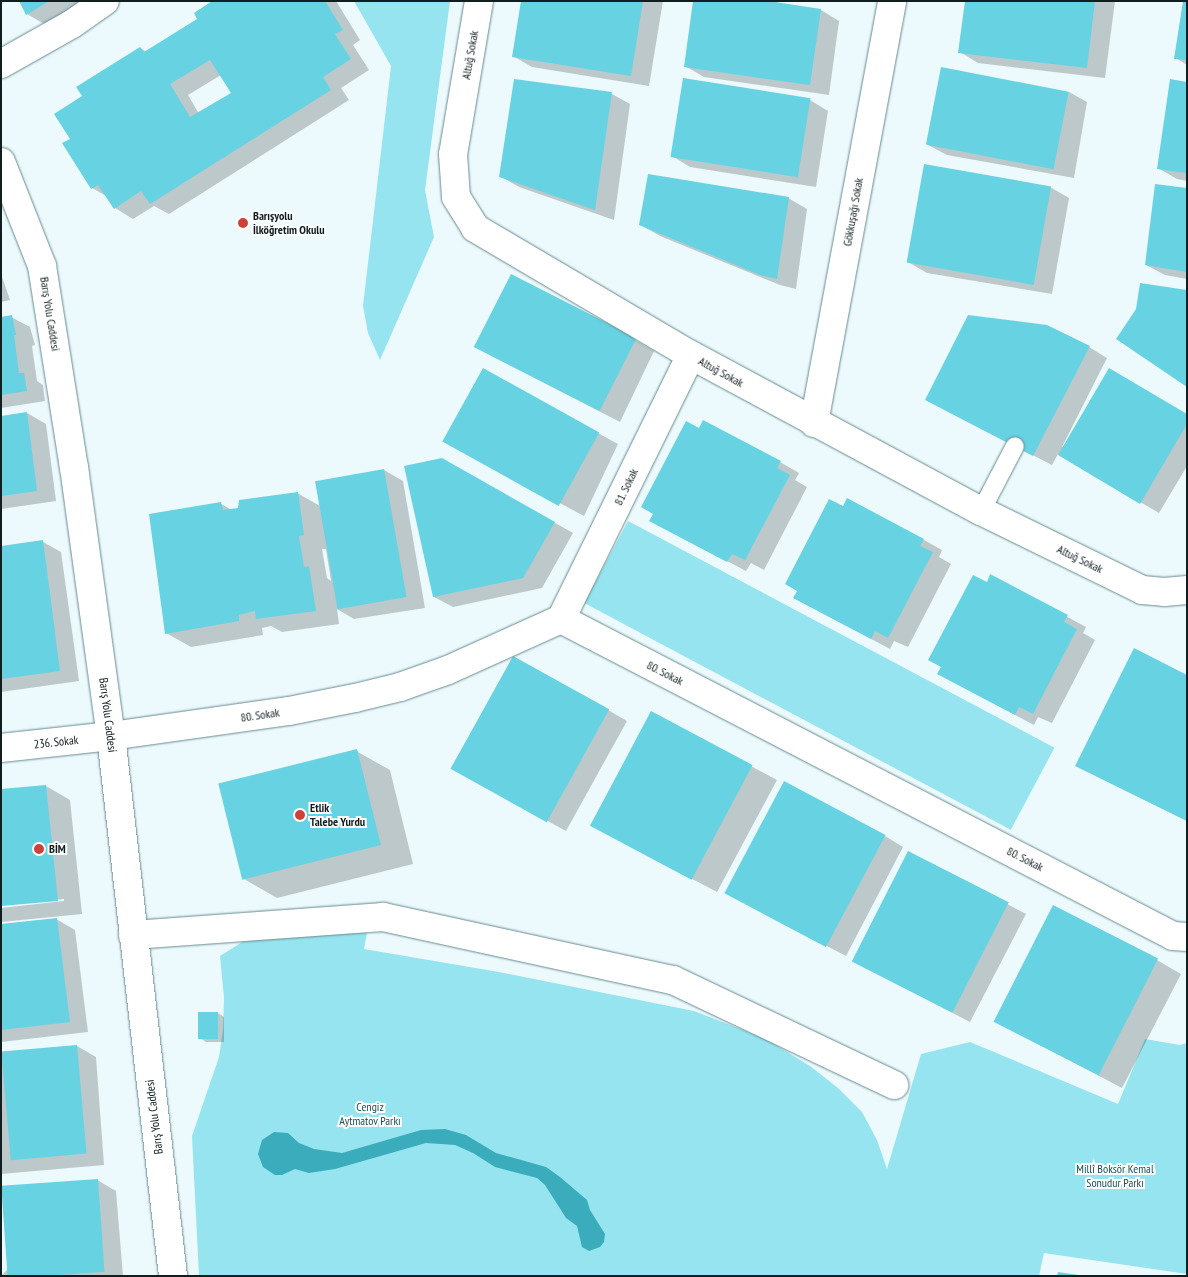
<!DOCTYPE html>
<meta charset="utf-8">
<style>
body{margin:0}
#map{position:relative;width:1188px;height:1277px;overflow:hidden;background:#ecfafd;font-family:"PT Sans Narrow",sans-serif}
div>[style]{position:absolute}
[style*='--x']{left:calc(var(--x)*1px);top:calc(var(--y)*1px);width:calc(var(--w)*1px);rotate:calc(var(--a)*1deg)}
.green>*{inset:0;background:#96e4f0;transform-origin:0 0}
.water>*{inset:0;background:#3bacbb}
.shadow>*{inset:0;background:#0003}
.building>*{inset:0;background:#67d2e2;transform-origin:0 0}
.roads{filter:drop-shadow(0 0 1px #678a8f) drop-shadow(0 0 1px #678a8f)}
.lane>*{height:18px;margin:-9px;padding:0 9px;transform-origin:9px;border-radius:9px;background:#fff}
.street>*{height:28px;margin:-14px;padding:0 14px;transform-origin:14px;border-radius:14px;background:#fff}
.secondary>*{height:28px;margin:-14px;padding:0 14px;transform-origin:14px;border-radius:14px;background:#fff}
.dots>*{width:14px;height:14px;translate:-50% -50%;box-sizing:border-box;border:2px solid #fff;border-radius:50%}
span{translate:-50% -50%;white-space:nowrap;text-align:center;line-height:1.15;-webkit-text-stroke:4px #fff;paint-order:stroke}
.street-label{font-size:12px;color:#101e20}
.poi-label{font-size:12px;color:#101e20;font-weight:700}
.left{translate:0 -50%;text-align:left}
.park-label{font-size:12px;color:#1e4e54}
.frame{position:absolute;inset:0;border:2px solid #101e20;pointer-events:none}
</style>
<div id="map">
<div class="green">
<i style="clip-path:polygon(354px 1px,450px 1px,425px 190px,434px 237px,380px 360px,368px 333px,363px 306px,391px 66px)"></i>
<i style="left:628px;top:521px;width:483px;height:93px;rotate:28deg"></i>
<i style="clip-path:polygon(368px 927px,364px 949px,499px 972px,694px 1011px,764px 1038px,810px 1066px,838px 1088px,862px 1112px,877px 1140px,887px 1169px,921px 1054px,970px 1042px,1118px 1104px,1145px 1039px,1180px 1045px,1187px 1043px,1187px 1274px,1044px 1253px,1039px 1276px,199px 1276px,192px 1136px,219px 1057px,223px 1030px,224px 998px,220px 956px,247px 939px)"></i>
</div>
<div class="water">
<i style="clip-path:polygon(445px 1129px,466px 1135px,496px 1153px,546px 1167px,560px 1177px,587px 1200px,590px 1210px,605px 1234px,604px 1242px,600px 1247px,589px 1251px,582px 1247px,577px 1226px,566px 1218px,545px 1185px,537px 1178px,495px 1167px,473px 1153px,455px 1145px,426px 1143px,335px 1169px,309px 1173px,295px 1169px,282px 1175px,275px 1175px,263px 1167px,258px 1154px,262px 1140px,274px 1132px,288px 1133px,299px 1143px,314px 1149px,342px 1153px,421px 1130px)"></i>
</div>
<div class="shadow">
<i style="clip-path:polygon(22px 1px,85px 1px,46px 25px,27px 14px)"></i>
<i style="clip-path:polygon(evenodd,215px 1px,336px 1px,360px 40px,353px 45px,369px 70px,341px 88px,349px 100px,169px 214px,154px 206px,133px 219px,115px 208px,108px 197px,92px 188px,71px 140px,83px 97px,140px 48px,147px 52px,199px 19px,215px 1px,221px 75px,232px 94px,199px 114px,188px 95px,221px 75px)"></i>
<i style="clip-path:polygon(522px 1px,663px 1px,649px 86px,532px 67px,513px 56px)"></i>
<i style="clip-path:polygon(966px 1px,1115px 1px,1105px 78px,978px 63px,960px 52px)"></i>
<i style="clip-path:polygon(1187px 1px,1187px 65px,1176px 58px)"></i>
<i style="clip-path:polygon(821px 10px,839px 21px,829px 95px,704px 77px,685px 66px)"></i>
<i style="clip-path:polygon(1187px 83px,1187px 181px,1177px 179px,1158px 168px)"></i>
<i style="clip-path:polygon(1069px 92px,1087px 102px,1074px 178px,947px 155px,928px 145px)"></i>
<i style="clip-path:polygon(612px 94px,630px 104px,614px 220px,519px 187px,500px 176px)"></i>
<i style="clip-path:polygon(810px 100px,828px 111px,816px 187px,690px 167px,672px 156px)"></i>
<i style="clip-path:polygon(1050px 187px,1069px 198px,1052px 294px,927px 273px,908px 262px)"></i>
<i style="clip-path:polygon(1187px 189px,1187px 279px,1165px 275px,1146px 265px)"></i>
<i style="clip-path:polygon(788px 198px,807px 209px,796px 289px,780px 285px,660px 236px,641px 225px)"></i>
<i style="clip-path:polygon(1px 274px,10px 300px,1px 302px)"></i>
<i style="clip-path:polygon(11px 317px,30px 327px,35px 345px,32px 346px,37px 381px,43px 385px,45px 401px,1px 408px,1px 318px)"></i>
<i style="clip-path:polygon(635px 340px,654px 351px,620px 422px,494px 357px)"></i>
<i style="clip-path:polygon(1089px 347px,1107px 358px,1062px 447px,1187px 415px,1187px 466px,1159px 513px,1058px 454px,1052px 465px,945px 410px)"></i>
<i style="clip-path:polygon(483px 370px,618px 444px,584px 516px,464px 452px)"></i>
<i style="clip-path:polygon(27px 413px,46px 424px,56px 501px,1px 509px,1px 417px)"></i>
<i style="clip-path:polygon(442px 459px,573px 533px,542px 588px,453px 607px,434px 597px)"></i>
<i style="clip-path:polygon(780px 462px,799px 473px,795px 480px,807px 487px,764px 570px,751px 563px,746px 571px,670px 531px)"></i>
<i style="clip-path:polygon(evenodd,384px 470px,403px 481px,425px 608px,354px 619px,337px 609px,339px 624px,282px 632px,271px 626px,262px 628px,263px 635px,191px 647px,166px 633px,221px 504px,232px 510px,297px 493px,320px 506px,384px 470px,322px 549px,326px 549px,331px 581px,327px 578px,322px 549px)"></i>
<i style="clip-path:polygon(843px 508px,924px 540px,942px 550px,939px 557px,951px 564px,908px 647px,894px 641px,890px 649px,813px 608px)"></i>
<i style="clip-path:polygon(43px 542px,61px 552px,79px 681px,1px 692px,1px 547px)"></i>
<i style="clip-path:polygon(991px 576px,1086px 627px,1083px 633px,1095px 640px,1052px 723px,1038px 717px,1034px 725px,957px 684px)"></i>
<i style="clip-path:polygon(1187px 676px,1187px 821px,1096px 776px)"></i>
<i style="clip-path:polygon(608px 710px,627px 721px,566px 831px,470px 779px)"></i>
<i style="clip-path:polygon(651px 713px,777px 780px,717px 892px,616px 839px)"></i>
<i style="clip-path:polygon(356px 751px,390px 770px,413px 864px,277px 898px,244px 879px)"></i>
<i style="clip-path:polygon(46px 786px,70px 800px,82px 914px,1px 922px,1px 908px,64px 901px,64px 899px,1px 905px)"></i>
<i style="clip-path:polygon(885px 836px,903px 847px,846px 956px,746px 904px)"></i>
<i style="clip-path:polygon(1007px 904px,1026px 914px,970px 1022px,853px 961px)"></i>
<i style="clip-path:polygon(56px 919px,75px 930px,88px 1032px,1px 1042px,1px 926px)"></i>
<i style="clip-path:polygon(1157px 960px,1181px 974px,1122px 1088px,994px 1021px)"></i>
<i style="clip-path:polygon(218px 1013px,224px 1017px,224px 1042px,206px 1042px,200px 1038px)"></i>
<i style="clip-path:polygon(77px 1046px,96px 1057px,104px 1165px,1px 1174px,1px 1053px)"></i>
<i style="clip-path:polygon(97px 1180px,116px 1191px,123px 1276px,1px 1276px)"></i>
</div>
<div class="building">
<i style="clip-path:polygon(19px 1px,49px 1px,26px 15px)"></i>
<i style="clip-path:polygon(evenodd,212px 1px,325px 1px,343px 30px,335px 34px,351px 59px,323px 77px,331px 90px,150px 204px,141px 191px,114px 209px,98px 185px,91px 189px,62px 143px,70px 139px,54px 114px,82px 96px,76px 87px,140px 47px,144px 52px,197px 19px,194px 13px,212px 1px,210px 60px,231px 93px,190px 117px,170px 84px,210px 60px)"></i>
<i style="clip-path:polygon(521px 1px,643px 1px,631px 76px,512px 57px)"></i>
<i style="clip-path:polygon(693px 1px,769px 1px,821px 9px,810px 85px,684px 67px)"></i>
<i style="clip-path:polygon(965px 1px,1095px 1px,1087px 68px,958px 53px)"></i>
<i style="clip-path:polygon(1183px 1px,1187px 1px,1187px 60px,1174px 59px)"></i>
<i style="left:941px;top:67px;width:130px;height:79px;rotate:11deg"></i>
<i style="left:683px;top:78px;width:129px;height:80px;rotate:9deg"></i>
<i style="clip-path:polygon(514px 79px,612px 92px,595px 210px,499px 177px)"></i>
<i style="clip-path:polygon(1170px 79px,1187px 82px,1187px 173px,1157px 169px)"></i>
<i style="left:924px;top:164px;width:129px;height:100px;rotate:10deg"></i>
<i style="clip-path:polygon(648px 174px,789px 197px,777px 279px,760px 275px,639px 225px)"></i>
<i style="clip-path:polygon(1155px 184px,1187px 188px,1187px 272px,1145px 265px)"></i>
<i style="left:511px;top:274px;width:141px;height:82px;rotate:27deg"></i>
<i style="clip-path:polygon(1140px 283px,1187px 290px,1187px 387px,1116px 339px,1136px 309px)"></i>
<i style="clip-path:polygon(12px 315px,16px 335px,14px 335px,19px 373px,24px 373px,27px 391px,1px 395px,1px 317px)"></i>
<i style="clip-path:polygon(968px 315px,1047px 325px,1090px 346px,1033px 456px,925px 400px)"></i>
<i style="left:483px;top:368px;width:133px;height:84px;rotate:29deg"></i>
<i style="clip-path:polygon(1109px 368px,1187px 414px,1187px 424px,1140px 504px,1058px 455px)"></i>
<i style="clip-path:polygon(27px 412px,37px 491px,1px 496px,1px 416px)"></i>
<i style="clip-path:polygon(703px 420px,781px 461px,777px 468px,790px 475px,745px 560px,732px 554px,727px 562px,649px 521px,653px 514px,641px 507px,686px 421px,699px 428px)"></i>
<i style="clip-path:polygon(442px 458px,555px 522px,523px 578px,433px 597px,404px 466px)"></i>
<i style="left:384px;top:469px;width:130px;height:70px;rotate:80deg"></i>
<i style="clip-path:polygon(298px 492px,304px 535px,299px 536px,304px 567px,309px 566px,316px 611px,256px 619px,255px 611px,239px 615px,239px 621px,165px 634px,149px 514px,221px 502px,223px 510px,238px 508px,239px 500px)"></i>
<i style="clip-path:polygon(847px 498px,924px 539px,920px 546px,933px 552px,888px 638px,875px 631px,871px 639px,793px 598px,797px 591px,785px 584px,829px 499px,843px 506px)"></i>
<i style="clip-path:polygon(43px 540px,60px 671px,1px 679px,1px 546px)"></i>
<i style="clip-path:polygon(990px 574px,1068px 615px,1064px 622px,1077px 629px,1033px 714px,1019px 707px,1015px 715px,937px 674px,941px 667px,928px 660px,973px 575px,987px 582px)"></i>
<i style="clip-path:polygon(1134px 648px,1187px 675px,1187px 821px,1075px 766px)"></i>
<i style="left:513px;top:656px;width:110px;height:129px;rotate:29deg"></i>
<i style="left:651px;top:711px;width:115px;height:130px;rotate:28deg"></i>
<i style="left:357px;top:749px;width:99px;height:143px;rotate:76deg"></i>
<i style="left:784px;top:781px;width:115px;height:127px;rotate:28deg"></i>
<i style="clip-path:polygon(46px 785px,58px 901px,1px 906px,1px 789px)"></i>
<i style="left:908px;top:851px;width:113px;height:124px;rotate:27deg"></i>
<i style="left:1053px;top:905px;width:118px;height:131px;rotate:27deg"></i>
<i style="clip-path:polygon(57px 918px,70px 1022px,1px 1030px,1px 924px)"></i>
<i style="left:218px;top:1012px;width:27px;height:20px;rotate:90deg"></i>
<i style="left:77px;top:1045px;width:109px;height:76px;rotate:85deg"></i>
<i style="left:98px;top:1179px;width:93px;height:97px;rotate:86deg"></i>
<i style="clip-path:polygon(1058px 1272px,1078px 1275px,1078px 1276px,1057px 1276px)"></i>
</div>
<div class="roads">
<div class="lane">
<i style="--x:981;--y:511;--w:73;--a:-62.4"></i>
</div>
<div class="street">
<i style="--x:479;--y:1;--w:155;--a:99.6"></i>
<i style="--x:453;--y:154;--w:43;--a:86"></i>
<i style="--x:456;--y:197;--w:36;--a:58"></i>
<i style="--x:475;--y:228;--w:251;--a:30.5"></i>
<i style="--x:691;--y:355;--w:329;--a:28.3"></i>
<i style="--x:981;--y:511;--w:179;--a:26.1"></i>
<i style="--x:1142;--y:590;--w:22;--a:5"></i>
<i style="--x:1164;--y:592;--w:23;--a:-5"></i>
<i style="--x:1;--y:64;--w:81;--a:-29.4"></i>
<i style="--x:72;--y:24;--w:40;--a:-34.9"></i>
<i style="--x:814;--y:423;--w:429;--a:-79.5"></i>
<i style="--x:561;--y:619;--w:294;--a:-63.8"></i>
<i style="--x:1;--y:748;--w:111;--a:-6.2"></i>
<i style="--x:111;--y:736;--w:180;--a:-8"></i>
<i style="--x:289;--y:711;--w:67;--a:-11.1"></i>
<i style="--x:355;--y:698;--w:46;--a:-13.7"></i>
<i style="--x:400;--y:687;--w:51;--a:-19.5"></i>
<i style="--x:448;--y:670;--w:124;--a:-24.3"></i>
<i style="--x:561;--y:619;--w:689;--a:27.38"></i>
<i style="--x:1173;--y:936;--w:14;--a:4"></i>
<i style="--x:133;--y:935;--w:251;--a:-4.1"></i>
<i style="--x:383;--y:917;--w:297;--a:12.3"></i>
<i style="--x:673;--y:980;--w:245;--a:25.4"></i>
</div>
<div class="secondary">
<i style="--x:1;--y:162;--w:112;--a:68.5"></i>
<i style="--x:42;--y:266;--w:204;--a:81"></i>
<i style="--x:74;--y:467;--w:272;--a:82.2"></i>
<i style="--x:111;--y:736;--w:544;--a:83.45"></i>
</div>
</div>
<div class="dots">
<i style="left:243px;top:223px;background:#ce4138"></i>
<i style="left:300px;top:815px;background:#ce4138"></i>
<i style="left:39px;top:849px;background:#ce4138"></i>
</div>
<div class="street-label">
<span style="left:470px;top:55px;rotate:-80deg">Altuğ Sokak</span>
<span style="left:853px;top:212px;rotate:-80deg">Gökkuşağı Sokak</span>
<span style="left:50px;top:314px;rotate:81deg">Barış Yolu Caddesi</span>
<span style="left:721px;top:372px;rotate:29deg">Altuğ Sokak</span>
<span style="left:626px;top:487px;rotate:-64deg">81. Sokak</span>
<span style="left:1080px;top:559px;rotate:26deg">Altuğ Sokak</span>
<span style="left:665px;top:673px;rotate:27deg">80. Sokak</span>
<span style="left:108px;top:715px;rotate:83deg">Barış Yolu Caddesi</span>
<span style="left:260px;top:715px;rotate:-8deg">80. Sokak</span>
<span style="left:56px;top:742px;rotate:-6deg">236. Sokak</span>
<span style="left:1025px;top:859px;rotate:27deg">80. Sokak</span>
<span style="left:154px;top:1117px;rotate:-97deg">Barış Yolu Caddesi</span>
</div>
<div class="poi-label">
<span class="left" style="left:253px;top:223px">Barışyolu<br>İlköğretim Okulu</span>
<span class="left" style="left:310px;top:815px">Etlik<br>Talebe Yurdu</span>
<span class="left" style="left:49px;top:849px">BİM</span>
</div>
<div class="park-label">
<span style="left:370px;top:1114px">Cengiz<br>Aytmatov Parkı</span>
<span style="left:1115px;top:1176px">Millî Boksör Kemal<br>Sonudur Parkı</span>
</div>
<div class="frame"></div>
</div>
